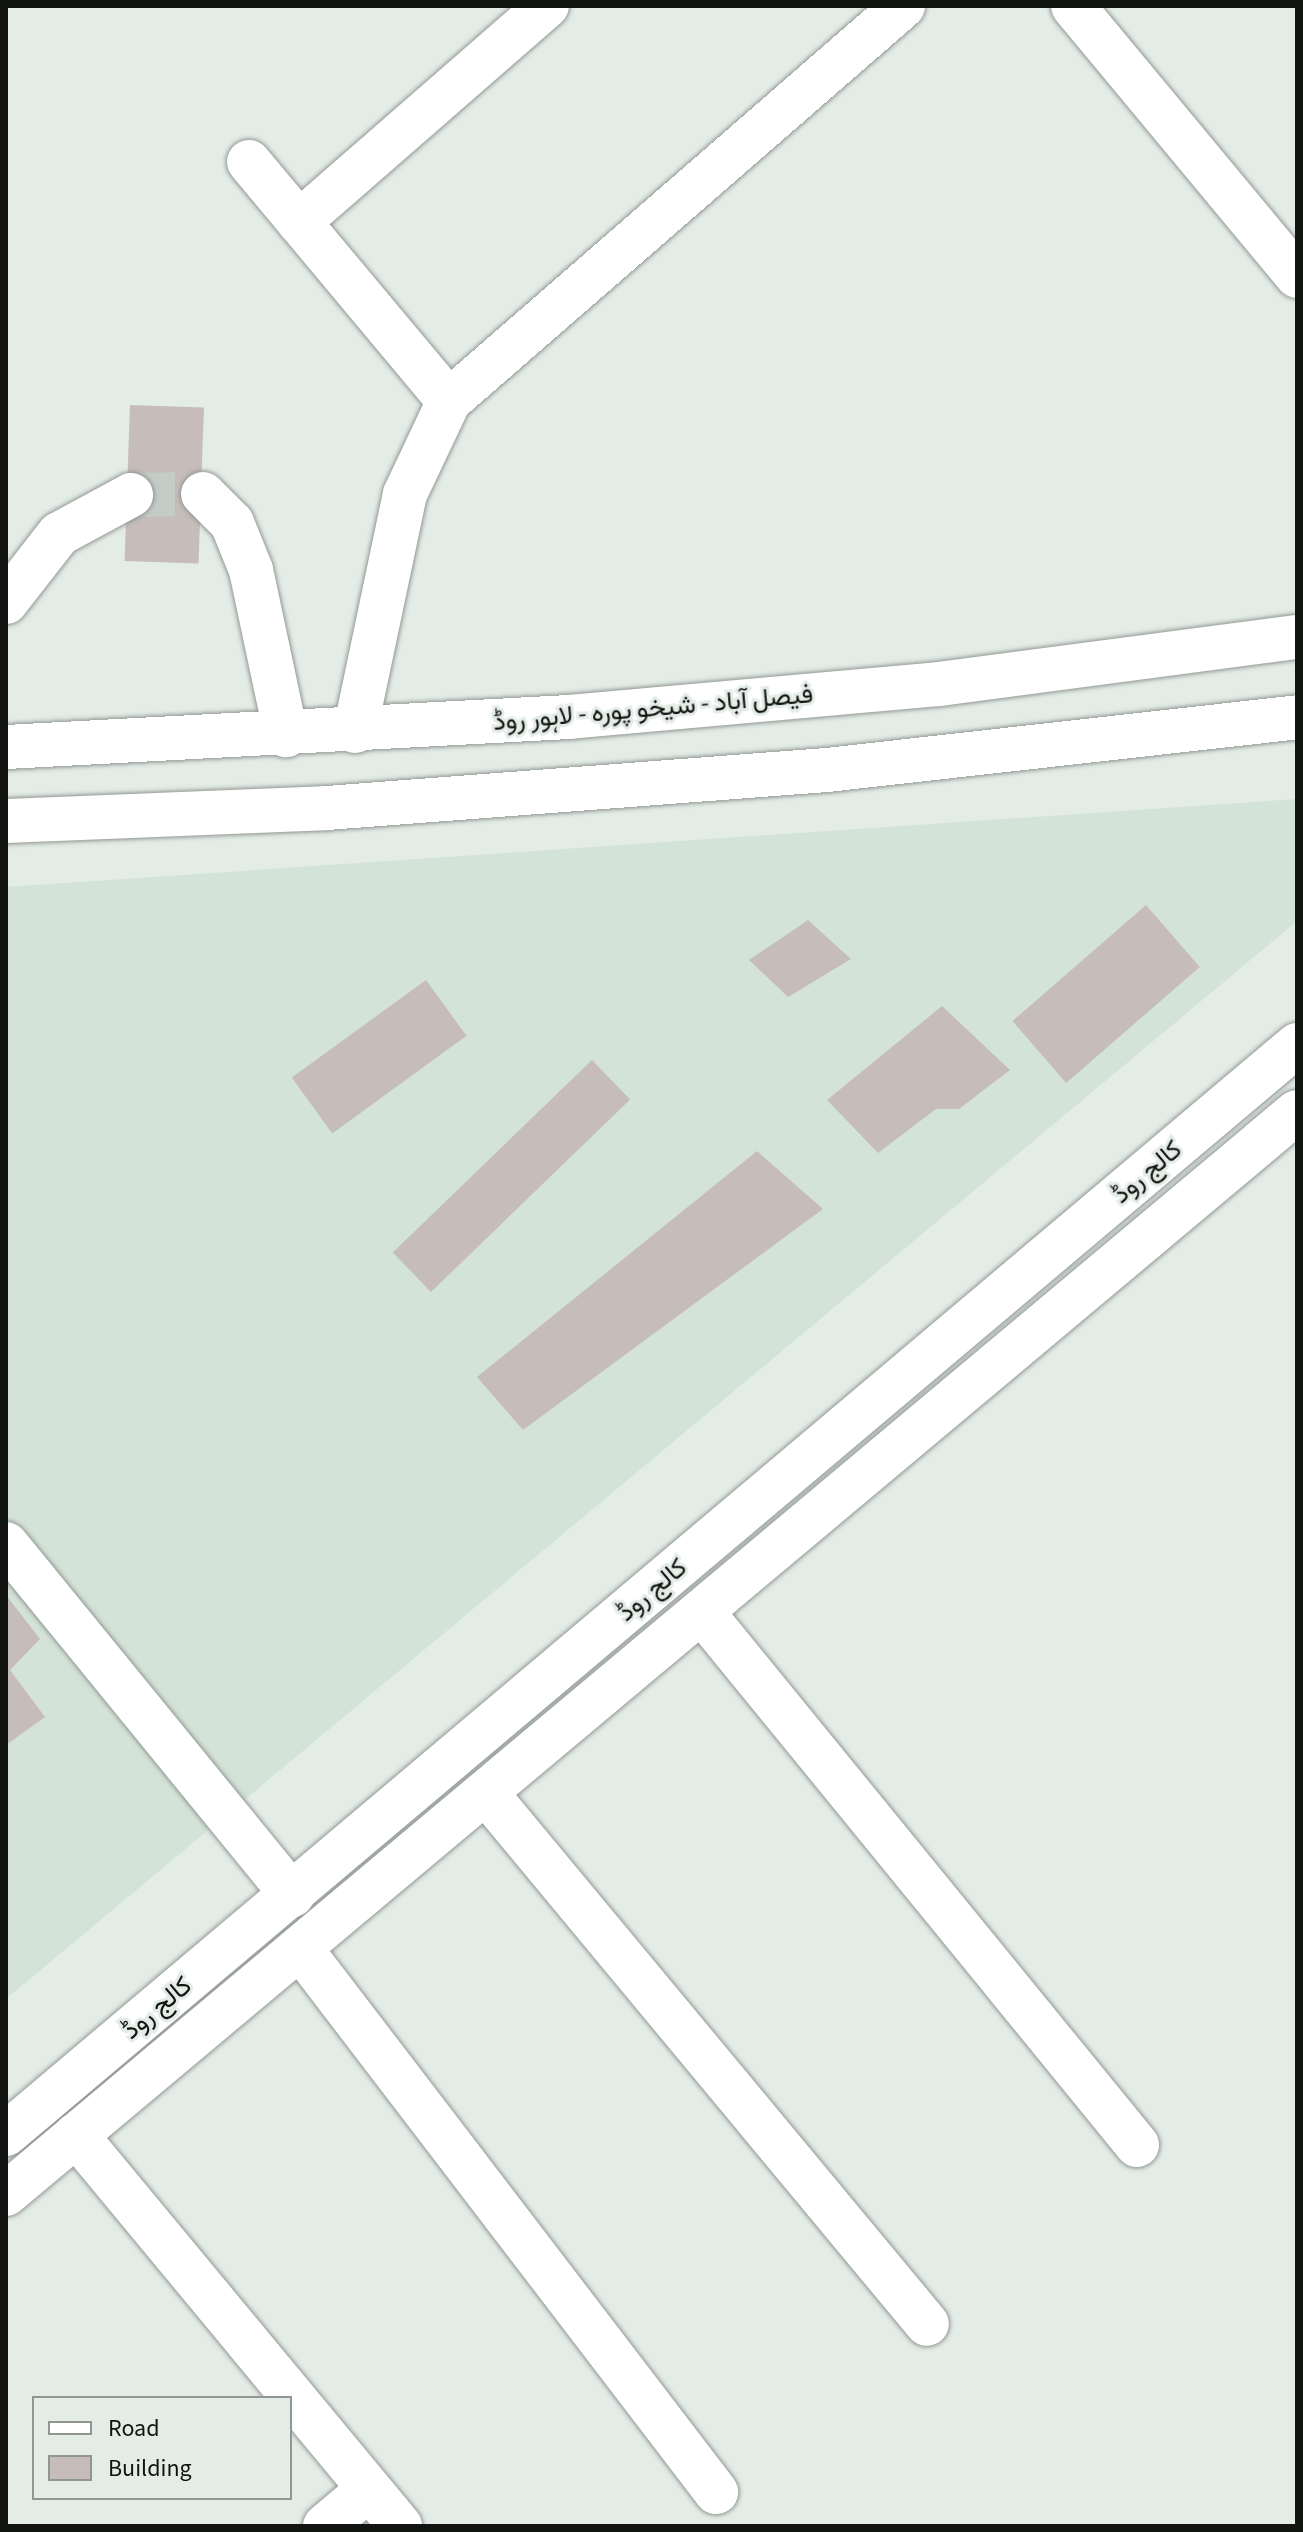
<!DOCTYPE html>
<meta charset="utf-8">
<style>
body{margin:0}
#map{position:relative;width:1303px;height:2532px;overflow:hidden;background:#e4ece7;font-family:"Source Sans 3",Vazirmatn,sans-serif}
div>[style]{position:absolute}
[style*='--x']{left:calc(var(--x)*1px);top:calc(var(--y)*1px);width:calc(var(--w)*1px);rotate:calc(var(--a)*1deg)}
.built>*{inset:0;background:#d4e3d8}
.building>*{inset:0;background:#c6bdbb;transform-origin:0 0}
.minor-tunnel>*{height:44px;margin-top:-22px;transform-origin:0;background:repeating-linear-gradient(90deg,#c4ccc7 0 44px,transparent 0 66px)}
.roads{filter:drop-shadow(0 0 2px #929994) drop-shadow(0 0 2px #929994)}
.minor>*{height:44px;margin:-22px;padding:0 22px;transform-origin:22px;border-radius:22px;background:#fff}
.highway>*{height:44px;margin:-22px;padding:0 22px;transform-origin:22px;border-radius:22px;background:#fff}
span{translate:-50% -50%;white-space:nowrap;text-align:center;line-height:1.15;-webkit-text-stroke:6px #e4ece7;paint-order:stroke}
.street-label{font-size:26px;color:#121412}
.frame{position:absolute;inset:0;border:8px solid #121412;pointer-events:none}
.legend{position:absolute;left:32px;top:2396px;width:260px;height:104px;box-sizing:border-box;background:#e4ece7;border:2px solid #909692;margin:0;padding:10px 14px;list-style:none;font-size:24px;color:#121412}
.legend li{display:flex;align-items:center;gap:16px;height:40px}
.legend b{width:40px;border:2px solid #909692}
</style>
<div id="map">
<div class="built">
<i style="clip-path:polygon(1297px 799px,1297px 921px,6px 1999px,6px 887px)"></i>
</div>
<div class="building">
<i style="left:130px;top:405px;width:74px;height:156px;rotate:2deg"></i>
<i style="left:1146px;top:905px;width:82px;height:177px;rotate:49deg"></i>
<i style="clip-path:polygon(808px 920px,851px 959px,788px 997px,749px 960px)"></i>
<i style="left:426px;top:980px;width:69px;height:166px;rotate:54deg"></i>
<i style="clip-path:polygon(942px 1006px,1010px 1070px,959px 1109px,936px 1109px,878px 1153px,827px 1100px)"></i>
<i style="left:592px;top:1060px;width:55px;height:277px;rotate:46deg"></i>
<i style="clip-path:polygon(757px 1151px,823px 1209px,523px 1430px,477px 1377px)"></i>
<i style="clip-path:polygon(6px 1595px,40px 1639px,10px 1670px,45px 1717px,6px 1745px)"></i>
</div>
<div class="minor-tunnel">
<i style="--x:131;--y:495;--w:72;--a:-0.8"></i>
</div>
<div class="roads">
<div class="minor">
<i style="--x:1073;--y:6;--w:351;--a:50.3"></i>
<i style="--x:249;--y:162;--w:312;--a:50.1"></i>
<i style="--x:299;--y:222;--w:329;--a:-41.1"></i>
<i style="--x:203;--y:494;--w:41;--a:45"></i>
<i style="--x:232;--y:523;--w:51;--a:68"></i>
<i style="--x:251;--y:570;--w:169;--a:78"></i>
<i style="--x:6;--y:602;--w:86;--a:-52.1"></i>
<i style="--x:59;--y:534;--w:82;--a:-28.4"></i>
<i style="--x:355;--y:731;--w:242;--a:-78.1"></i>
<i style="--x:405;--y:494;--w:103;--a:-64.7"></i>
<i style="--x:449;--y:401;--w:602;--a:-41.02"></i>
<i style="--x:6;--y:1544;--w:453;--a:50.8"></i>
<i style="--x:702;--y:1612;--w:688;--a:50.78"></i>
<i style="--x:486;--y:1793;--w:690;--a:50.29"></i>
<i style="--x:300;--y:1948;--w:685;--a:52.59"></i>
<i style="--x:6;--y:2134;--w:1689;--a:-40.15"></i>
<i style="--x:76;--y:2135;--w:508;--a:50.35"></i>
<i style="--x:6;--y:2194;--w:1684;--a:-39.97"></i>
<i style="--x:325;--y:2526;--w:57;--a:-40.1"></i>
</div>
<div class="highway">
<i style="--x:6;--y:747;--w:564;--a:-3.05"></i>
<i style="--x:569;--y:717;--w:371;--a:-5.1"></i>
<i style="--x:939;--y:684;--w:361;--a:-7.5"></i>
<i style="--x:6;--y:821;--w:321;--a:-2.3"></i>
<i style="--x:327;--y:808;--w:501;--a:-4.35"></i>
<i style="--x:827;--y:770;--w:473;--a:-6.4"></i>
</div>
</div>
<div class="street-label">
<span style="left:653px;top:708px;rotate:-5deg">فیصل آباد - شیخو پورہ - لاہور روڈ</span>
<span style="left:1147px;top:1172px;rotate:-40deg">کالج روڈ</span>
<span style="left:652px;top:1590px;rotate:-40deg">کالج روڈ</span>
<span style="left:157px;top:2008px;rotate:-40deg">کالج روڈ</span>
</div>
<div class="frame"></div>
<ul class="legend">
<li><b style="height:10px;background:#fff"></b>Road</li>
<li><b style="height:22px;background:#c6bdbb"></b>Building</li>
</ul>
</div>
